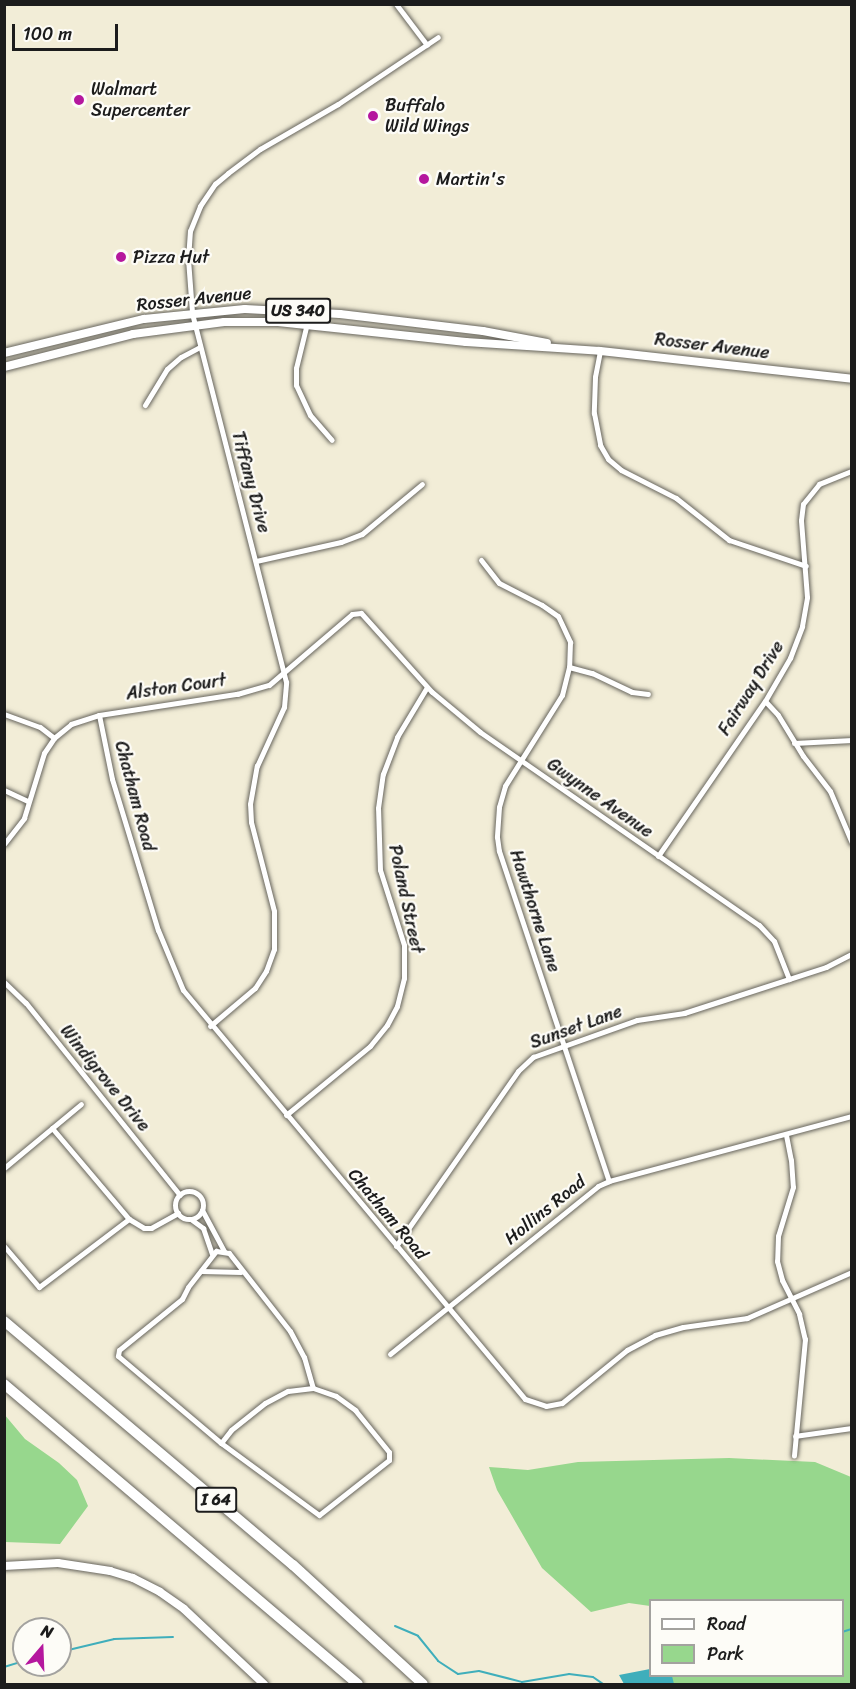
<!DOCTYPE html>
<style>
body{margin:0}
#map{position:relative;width:856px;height:1689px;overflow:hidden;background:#f2edd7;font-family:Sriracha,sans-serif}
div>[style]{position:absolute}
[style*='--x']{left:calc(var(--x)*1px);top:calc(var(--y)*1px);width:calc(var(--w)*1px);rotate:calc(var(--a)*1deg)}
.green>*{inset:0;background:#97d78d}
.water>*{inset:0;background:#3faebb}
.stream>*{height:2px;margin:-1px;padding:0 1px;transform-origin:1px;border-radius:1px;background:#3faebb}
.roads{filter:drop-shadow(0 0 2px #67655d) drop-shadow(0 0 2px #67655d)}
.street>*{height:5px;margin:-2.5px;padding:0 2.5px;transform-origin:2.5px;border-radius:2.5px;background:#fff}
.street>.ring{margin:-2.5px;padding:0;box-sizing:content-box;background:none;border:5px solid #fff;border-radius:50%}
.secondary>*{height:8px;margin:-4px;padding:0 4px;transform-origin:4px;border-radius:4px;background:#fff}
.primary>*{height:8px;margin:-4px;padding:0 4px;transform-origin:4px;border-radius:4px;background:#fff}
.highway>*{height:10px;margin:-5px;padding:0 5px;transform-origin:5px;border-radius:5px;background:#fff}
.dots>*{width:16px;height:16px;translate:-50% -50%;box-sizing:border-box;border:3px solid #fdfcf7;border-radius:50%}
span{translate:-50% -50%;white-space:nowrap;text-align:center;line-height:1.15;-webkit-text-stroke:4.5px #fdfcf7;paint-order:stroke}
.shield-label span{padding:2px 4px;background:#fdfcf7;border:2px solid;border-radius:4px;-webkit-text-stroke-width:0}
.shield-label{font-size:16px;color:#1c1c1c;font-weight:700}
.poi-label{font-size:18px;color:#1c1c1c}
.left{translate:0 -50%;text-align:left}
.street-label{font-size:18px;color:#1c1c1c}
.frame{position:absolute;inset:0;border:6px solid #1c1c1c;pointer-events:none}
.legend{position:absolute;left:649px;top:1599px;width:195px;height:78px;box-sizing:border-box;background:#fdfcf7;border:2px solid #a3a29f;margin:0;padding:8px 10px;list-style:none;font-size:18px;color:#1c1c1c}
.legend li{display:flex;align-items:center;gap:12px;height:30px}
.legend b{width:30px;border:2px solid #a3a29f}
.north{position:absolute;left:12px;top:1617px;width:60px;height:60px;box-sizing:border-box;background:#fdfcf7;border:2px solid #a3a29f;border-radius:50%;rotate:19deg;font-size:16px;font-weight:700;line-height:24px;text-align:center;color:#1c1c1c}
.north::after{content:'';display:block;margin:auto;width:21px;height:27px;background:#b5179e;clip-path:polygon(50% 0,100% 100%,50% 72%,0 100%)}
.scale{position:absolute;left:12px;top:24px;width:106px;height:27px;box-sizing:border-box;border:3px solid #1c1c1c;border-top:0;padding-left:8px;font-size:18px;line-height:21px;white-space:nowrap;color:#1c1c1c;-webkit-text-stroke:4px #fdfcf7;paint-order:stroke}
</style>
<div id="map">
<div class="green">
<i style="clip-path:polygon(4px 1414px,25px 1439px,59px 1463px,77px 1480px,88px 1506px,60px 1544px,5px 1542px)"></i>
<i style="clip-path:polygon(729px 1458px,815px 1462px,851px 1477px,851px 1684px,669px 1684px,667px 1676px,842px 1676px,842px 1600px,650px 1600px,650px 1606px,629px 1603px,591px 1612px,542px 1568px,497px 1490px,489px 1467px,528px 1470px,578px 1462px)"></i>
</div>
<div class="water">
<i style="clip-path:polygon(650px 1669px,650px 1676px,672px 1676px,674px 1684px,624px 1684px,619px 1675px)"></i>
</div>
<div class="stream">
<i style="--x:395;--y:1626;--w:25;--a:23"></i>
<i style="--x:418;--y:1636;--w:32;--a:51"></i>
<i style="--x:438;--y:1661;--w:24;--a:33"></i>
<i style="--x:458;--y:1674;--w:21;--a:-8"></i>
<i style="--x:479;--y:1671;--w:44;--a:14.3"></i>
<i style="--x:522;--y:1682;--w:48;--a:-9.7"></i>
<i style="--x:569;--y:1674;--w:24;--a:7"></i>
<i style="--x:593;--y:1677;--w:12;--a:35"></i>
<i style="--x:842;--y:1632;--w:10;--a:-17"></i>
<i style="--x:60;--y:1652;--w:56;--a:-13.5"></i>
<i style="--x:114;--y:1639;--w:59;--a:-1.9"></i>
<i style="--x:4;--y:1667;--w:21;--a:-17"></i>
</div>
<div class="roads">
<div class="street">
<i style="--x:396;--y:4;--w:51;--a:52.9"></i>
<i style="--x:310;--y:311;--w:59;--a:103.8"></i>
<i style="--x:296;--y:368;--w:17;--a:90"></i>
<i style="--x:296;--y:385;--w:33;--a:65"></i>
<i style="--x:310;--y:415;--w:33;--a:49"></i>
<i style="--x:600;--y:351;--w:26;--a:101"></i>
<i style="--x:595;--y:377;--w:36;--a:92"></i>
<i style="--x:594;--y:413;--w:33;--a:79"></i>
<i style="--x:600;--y:445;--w:16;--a:60"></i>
<i style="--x:608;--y:459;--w:17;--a:40"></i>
<i style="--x:621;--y:470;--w:62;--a:27"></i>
<i style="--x:676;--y:498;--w:68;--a:38.4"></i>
<i style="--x:729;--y:540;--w:81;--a:18.7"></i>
<i style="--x:145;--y:405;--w:42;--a:-58.6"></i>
<i style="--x:167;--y:369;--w:18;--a:-41"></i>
<i style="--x:181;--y:357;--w:21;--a:-28"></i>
<i style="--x:481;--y:560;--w:29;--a:52"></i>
<i style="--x:499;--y:583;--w:48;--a:27.1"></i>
<i style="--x:542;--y:605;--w:19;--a:35"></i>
<i style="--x:558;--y:616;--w:29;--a:65"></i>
<i style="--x:570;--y:642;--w:25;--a:92"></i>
<i style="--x:569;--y:667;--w:29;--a:104"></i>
<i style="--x:562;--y:695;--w:107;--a:122.1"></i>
<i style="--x:505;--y:786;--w:22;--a:106"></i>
<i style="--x:499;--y:807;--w:30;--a:94"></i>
<i style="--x:497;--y:837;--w:14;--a:82"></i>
<i style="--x:499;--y:851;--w:348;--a:71.6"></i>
<i style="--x:256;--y:561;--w:87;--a:-12.6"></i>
<i style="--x:341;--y:542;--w:22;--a:-21"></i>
<i style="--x:362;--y:534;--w:78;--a:-39.8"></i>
<i style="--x:569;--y:667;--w:24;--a:15"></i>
<i style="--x:592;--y:673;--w:44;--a:25.4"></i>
<i style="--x:632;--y:692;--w:16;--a:7"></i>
<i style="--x:765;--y:701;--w:19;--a:47"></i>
<i style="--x:778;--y:715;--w:48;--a:58.6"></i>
<i style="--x:803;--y:756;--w:44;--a:52.4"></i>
<i style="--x:830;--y:791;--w:56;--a:67.1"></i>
<i style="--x:4;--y:714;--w:38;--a:20"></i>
<i style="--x:40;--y:727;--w:18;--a:38"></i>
<i style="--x:99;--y:715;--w:65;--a:78.5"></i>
<i style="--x:112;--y:779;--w:158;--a:73.1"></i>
<i style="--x:158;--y:930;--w:65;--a:67.4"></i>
<i style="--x:183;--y:990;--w:533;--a:50.1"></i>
<i style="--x:525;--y:1399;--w:22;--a:18"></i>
<i style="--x:546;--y:1406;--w:16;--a:-11"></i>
<i style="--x:562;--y:1403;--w:84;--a:-39.2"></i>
<i style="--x:627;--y:1350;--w:32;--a:-28"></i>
<i style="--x:655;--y:1335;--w:29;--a:-16"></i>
<i style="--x:683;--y:1327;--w:65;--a:-8"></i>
<i style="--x:747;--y:1318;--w:115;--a:-23.7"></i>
<i style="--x:794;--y:743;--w:58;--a:-3"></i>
<i style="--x:4;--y:790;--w:26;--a:25"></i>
<i style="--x:4;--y:844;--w:33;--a:-52"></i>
<i style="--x:24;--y:818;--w:68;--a:-72.9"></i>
<i style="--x:44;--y:753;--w:18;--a:-56"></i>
<i style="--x:54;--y:738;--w:22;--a:-39"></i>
<i style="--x:71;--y:724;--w:29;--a:-18"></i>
<i style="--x:99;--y:715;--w:140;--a:-8.7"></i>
<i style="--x:237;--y:694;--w:33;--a:-16"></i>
<i style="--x:269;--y:685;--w:109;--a:-40.5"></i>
<i style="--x:352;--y:614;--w:9;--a:-6"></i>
<i style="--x:361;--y:613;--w:106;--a:48.1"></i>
<i style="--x:432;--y:692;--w:62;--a:39.8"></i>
<i style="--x:480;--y:732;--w:339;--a:34.7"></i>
<i style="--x:759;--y:925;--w:22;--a:47"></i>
<i style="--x:774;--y:941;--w:41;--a:68.5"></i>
<i style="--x:658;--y:856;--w:188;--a:-55.4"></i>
<i style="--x:765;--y:701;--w:50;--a:-59.8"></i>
<i style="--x:790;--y:658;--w:34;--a:-69"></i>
<i style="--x:802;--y:626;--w:29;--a:-80"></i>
<i style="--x:807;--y:597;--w:77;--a:-94.5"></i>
<i style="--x:801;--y:520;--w:16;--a:-83"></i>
<i style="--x:803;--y:504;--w:26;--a:-51"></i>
<i style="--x:819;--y:484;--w:35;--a:-22"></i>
<i style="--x:4;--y:982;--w:30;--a:44"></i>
<i style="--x:26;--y:1003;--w:246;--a:51.3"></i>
<i style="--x:210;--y:1026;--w:59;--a:-40.2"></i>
<i style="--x:255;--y:988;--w:20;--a:-57"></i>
<i style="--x:266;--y:971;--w:23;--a:-70"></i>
<i style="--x:274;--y:949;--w:38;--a:-90"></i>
<i style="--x:274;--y:911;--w:92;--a:-104.5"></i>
<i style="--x:251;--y:822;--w:18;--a:-93"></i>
<i style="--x:250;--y:804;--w:39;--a:-80"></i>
<i style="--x:257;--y:766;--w:65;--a:-65.4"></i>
<i style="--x:284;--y:707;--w:25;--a:-85"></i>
<i style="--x:286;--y:682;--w:382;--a:-104.3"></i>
<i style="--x:192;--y:312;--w:53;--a:-94.3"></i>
<i style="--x:188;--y:259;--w:28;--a:-86"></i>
<i style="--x:190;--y:231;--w:27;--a:-68"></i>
<i style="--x:200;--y:206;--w:27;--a:-56"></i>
<i style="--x:215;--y:184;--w:17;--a:-40"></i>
<i style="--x:228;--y:173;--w:40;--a:-37"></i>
<i style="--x:260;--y:149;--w:90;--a:-30"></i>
<i style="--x:338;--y:104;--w:120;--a:-33.8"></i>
<i style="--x:286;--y:1115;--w:109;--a:-39.4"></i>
<i style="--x:370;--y:1046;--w:27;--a:-51"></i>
<i style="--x:387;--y:1025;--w:21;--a:-62"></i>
<i style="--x:397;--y:1006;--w:29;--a:-76"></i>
<i style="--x:404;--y:978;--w:33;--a:-90"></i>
<i style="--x:404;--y:945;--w:79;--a:-107.7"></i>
<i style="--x:380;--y:870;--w:62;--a:-91.8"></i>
<i style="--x:378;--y:808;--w:34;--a:-82"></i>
<i style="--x:383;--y:774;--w:40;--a:-69"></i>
<i style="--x:397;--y:737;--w:58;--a:-59"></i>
<i style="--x:52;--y:1128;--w:119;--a:49.8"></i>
<i style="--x:129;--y:1219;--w:17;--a:31"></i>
<i style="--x:144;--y:1228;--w:7;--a:0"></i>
<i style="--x:151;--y:1228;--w:31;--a:-29"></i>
<i style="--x:786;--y:1135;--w:25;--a:79"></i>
<i style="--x:791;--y:1160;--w:27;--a:86"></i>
<i style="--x:793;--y:1187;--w:51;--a:107"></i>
<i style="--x:778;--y:1236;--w:25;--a:92"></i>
<i style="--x:777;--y:1261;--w:20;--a:75"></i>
<i style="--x:782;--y:1280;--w:38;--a:63"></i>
<i style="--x:799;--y:1314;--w:26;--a:77"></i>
<i style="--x:805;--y:1339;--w:117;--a:95.4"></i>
<i style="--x:4;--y:1168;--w:100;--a:-39.7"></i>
<i class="ring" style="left:175px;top:1191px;width:23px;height:23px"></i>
<i style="--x:202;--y:1210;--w:47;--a:61.8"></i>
<i style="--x:192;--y:1220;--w:14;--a:36"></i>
<i style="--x:203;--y:1228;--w:28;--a:71"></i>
<i style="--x:4;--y:1246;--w:54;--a:49.5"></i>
<i style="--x:39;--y:1287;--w:113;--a:-37.1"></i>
<i style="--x:396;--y:1246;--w:213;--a:-55.1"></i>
<i style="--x:518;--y:1071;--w:21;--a:-43"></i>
<i style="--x:533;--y:1057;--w:110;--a:-19.6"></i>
<i style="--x:637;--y:1020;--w:48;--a:-8.5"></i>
<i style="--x:684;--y:1013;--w:149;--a:-17.9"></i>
<i style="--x:826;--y:967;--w:29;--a:-27"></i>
<i style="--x:201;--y:1271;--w:40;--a:1.4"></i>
<i style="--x:390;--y:1354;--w:267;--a:-38.9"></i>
<i style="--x:598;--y:1186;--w:12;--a:-24"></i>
<i style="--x:609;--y:1181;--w:252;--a:-15"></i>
<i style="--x:795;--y:1436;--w:58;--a:-8"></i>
<i style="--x:221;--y:1443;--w:135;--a:-139.8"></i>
<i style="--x:118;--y:1356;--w:6;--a:-81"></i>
<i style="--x:119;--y:1350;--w:81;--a:-39"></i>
<i style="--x:182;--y:1299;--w:13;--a:-63"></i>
<i style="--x:188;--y:1287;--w:46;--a:-52.1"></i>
<i style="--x:216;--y:1251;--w:13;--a:9"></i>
<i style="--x:229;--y:1253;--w:99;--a:52"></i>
<i style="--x:290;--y:1331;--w:30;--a:62"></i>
<i style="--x:304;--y:1357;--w:32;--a:74"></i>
<i style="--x:313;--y:1388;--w:24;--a:19"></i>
<i style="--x:336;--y:1396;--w:24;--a:36"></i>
<i style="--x:355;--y:1410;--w:54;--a:51"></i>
<i style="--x:389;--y:1452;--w:8;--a:90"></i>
<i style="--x:389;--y:1460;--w:89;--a:141.8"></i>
<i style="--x:319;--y:1515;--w:122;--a:-143.7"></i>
<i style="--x:221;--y:1443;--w:16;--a:-52"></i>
<i style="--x:231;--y:1430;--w:43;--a:-38.5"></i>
<i style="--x:265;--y:1403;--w:26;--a:-28"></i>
<i style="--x:288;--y:1391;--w:25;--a:-7"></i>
</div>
<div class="secondary">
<i style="--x:4;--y:1566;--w:54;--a:-3.2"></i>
<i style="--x:58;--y:1563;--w:53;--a:8.7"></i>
<i style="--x:110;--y:1571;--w:24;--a:17"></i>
<i style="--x:133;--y:1578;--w:30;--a:27"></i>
<i style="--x:160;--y:1592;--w:29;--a:35"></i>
<i style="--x:184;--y:1609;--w:110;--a:43.2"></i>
</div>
<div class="primary">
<i style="--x:4;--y:353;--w:144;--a:-13.7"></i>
<i style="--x:144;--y:319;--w:101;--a:-5.7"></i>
<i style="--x:245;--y:309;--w:95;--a:3"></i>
<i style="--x:340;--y:314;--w:144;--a:6.8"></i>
<i style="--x:483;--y:331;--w:65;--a:10.6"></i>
<i style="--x:4;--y:367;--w:133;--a:-14.3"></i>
<i style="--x:133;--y:334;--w:92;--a:-7.5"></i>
<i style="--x:224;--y:322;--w:54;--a:0"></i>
<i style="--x:278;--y:322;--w:189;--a:6.1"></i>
<i style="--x:466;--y:342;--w:134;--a:3.8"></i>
<i style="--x:600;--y:351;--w:254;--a:6.3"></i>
</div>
<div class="highway">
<i style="--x:4;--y:1321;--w:378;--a:40.2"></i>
<i style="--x:293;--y:1565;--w:176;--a:42.5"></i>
<i style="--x:4;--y:1384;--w:464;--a:40.3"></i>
</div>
</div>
<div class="dots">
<i style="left:79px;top:100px;background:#b5179e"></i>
<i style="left:373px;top:116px;background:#b5179e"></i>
<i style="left:424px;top:179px;background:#b5179e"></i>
<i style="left:121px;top:257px;background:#b5179e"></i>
</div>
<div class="shield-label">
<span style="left:298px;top:311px">US 340</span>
<span style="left:216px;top:1500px">I 64</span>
</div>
<div class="poi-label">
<span class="left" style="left:91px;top:100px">Walmart<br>Supercenter</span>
<span class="left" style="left:385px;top:116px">Buffalo<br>Wild Wings</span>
<span class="left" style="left:436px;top:179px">Martin's</span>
<span class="left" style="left:133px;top:257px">Pizza Hut</span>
</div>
<div class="street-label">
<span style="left:194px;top:299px;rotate:-6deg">Rosser Avenue</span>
<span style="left:712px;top:346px;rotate:7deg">Rosser Avenue</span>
<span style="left:251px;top:482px;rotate:75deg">Tiffany Drive</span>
<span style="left:176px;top:687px;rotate:-8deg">Alston Court</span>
<span style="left:751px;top:688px;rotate:-58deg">Fairway Drive</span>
<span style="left:135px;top:796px;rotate:75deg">Chatham Road</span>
<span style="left:600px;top:798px;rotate:35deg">Gwynne Avenue</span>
<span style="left:406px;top:899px;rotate:78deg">Poland Street</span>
<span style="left:535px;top:911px;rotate:72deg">Hawthorne Lane</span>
<span style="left:576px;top:1027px;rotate:-20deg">Sunset Lane</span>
<span style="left:105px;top:1078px;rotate:51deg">Windigrove Drive</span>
<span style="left:545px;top:1210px;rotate:-39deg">Hollins Road</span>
<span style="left:388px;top:1214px;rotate:50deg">Chatham Road</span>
</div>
<div class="frame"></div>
<ul class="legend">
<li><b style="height:8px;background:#fff"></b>Road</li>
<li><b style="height:16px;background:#97d78d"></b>Park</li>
</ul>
<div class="north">N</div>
<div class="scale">100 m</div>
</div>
